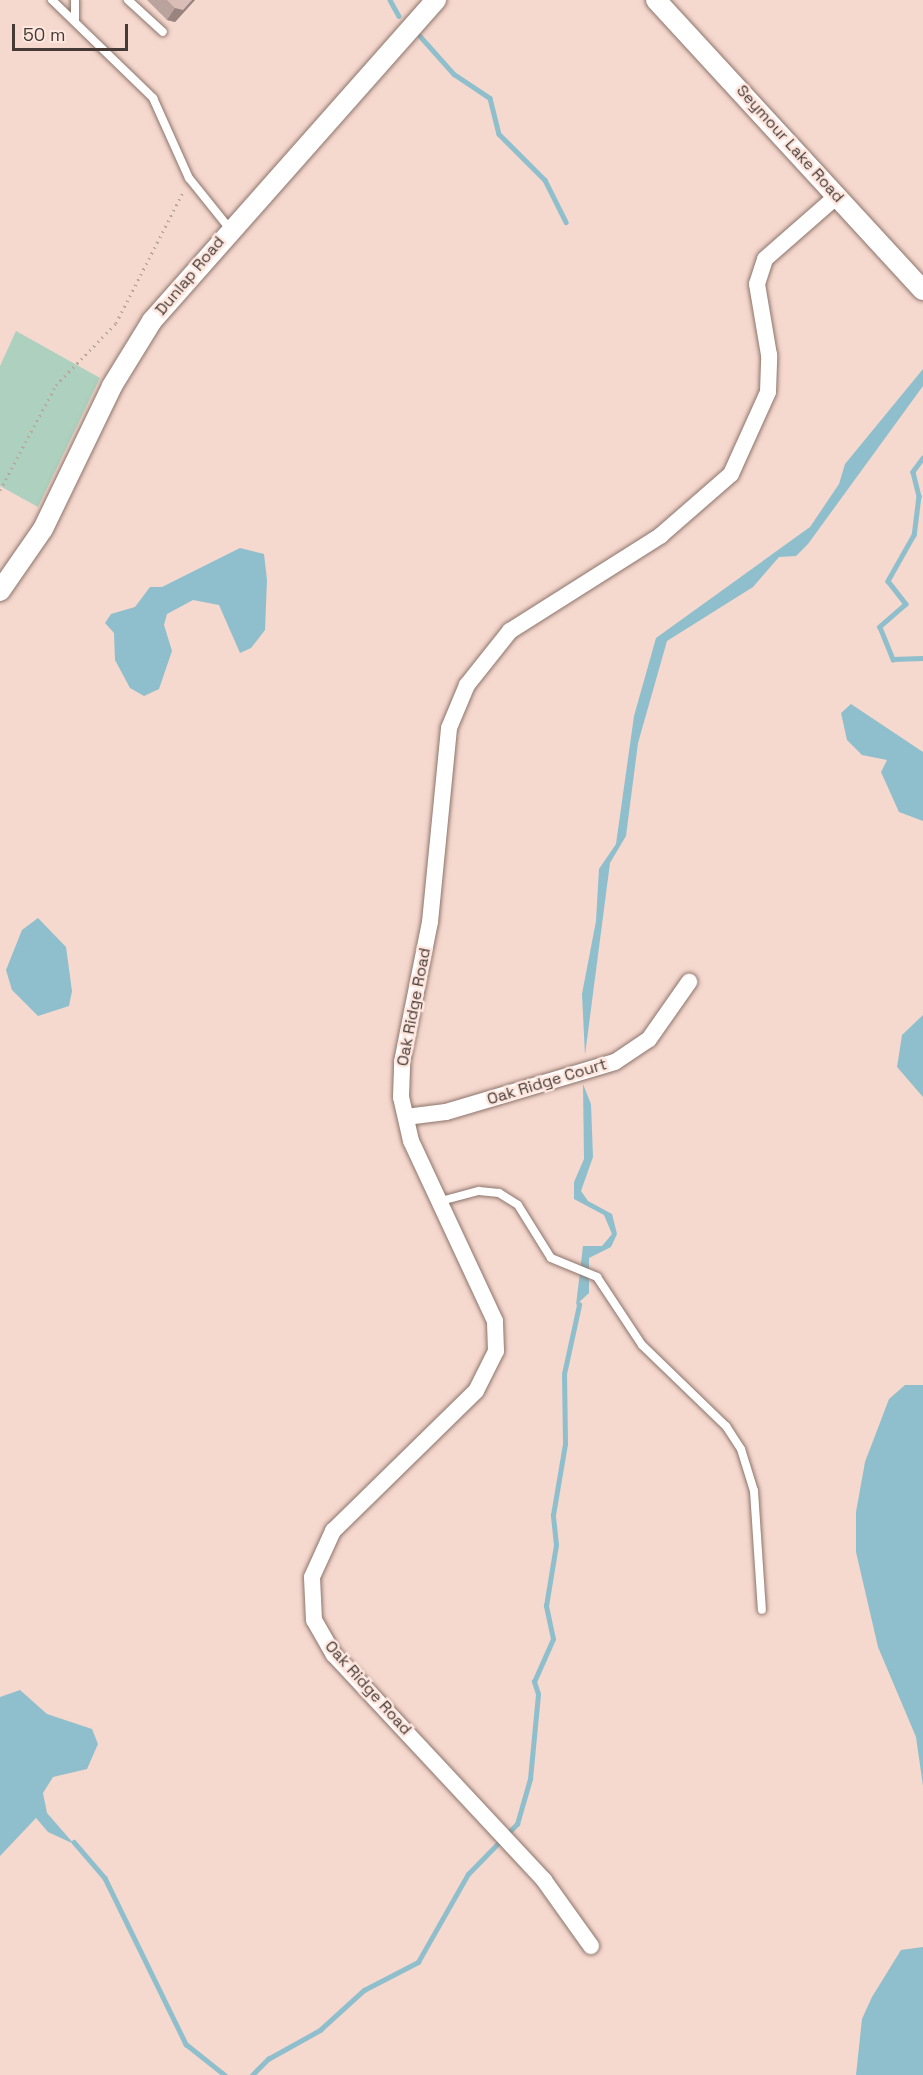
<!DOCTYPE html>
<style>
body{margin:0}
#map{position:relative;width:923px;height:2075px;overflow:hidden;background:#f5d8ce;font-family:"Space Grotesk",sans-serif}
div>[style]{position:absolute}
[style*='--x']{left:calc(var(--x)*1px);top:calc(var(--y)*1px);width:calc(var(--w)*1px);rotate:calc(var(--a)*1deg)}
.green>*{inset:0;background:#add1be}
.water>*{inset:0;background:#8fbfcc}
.stream>*{height:4.5px;margin:-2.25px;padding:0 2.25px;transform-origin:2.25px;border-radius:2.25px;background:#8fbfcc}
.path>*{height:3px;margin-top:-1.5px;transform-origin:0;background:repeating-linear-gradient(90deg,#bba49c 0 1.5px,transparent 0 6px)}
.roads{filter:drop-shadow(0 0 2px #8d746b) drop-shadow(0 0 2px #8d746b)}
.service>*{height:8px;margin:-4px;padding:0 4px;transform-origin:4px;border-radius:4px;background:#fff}
.minor>*{height:16px;margin:-8px;padding:0 8px;transform-origin:8px;border-radius:8px;background:#fff}
.tertiary>*{height:20px;margin:-10px;padding:0 10px;transform-origin:10px;border-radius:10px;background:#fff}
.wall>*{inset:0;background:#bba39d}
.shaded-wall>*{inset:0;background:#99847f}
.building>*{inset:0;background:#dabdb6}
span{translate:-50% -50%;white-space:nowrap;text-align:center;line-height:1.15;-webkit-text-stroke:5px #fee7df;paint-order:stroke}
.street-label{font-size:16px;color:#453a36}
.scale{position:absolute;left:12px;top:24px;width:116px;height:27px;box-sizing:border-box;border:3px solid #453a36;border-top:0;padding-left:8px;font-size:18px;line-height:21px;white-space:nowrap;color:#453a36;-webkit-text-stroke:4px #fee7df;paint-order:stroke}
</style>
<div id="map">
<div class="green">
<i style="clip-path:polygon(16px 331px,100px 378px,38px 507px,0 486px,0 366px)"></i>
</div>
<div class="water">
<i style="clip-path:polygon(923px 369px,923px 386px,808px 544px,796px 556px,779px 557px,753px 587px,667px 641px,638px 743px,626px 836px,610px 863px,585px 1055px,582px 994px,596px 921px,599px 869px,616px 844px,634px 716px,656px 638px,810px 527px,839px 484px,845px 464px)"></i>
<i style="clip-path:polygon(240px 548px,264px 554px,267px 580px,265px 630px,251px 648px,240px 653px,219px 605px,193px 600px,167px 614px,164px 625px,172px 651px,159px 689px,144px 696px,130px 688px,115px 660px,114px 633px,105px 623px,111px 614px,135px 607px,150px 587px,162px 587px)"></i>
<i style="clip-path:polygon(851px 704px,923px 752px,923px 821px,899px 812px,881px 772px,887px 760px,862px 755px,847px 740px,841px 713px)"></i>
<i style="clip-path:polygon(38px 918px,66px 947px,72px 991px,69px 1006px,38px 1016px,12px 990px,6px 970px,22px 930px)"></i>
<i style="clip-path:polygon(923px 1015px,923px 1097px,897px 1067px,902px 1035px)"></i>
<i style="clip-path:polygon(583px 1084px,591px 1104px,593px 1157px,581px 1191px,588px 1201px,612px 1214px,617px 1234px,611px 1247px,589px 1258px,589px 1293px,576px 1305px,583px 1246px,602px 1246px,612px 1234px,604px 1215px,574px 1199px,574px 1182px,584px 1159px)"></i>
<i style="clip-path:polygon(905px 1385px,923px 1385px,923px 1786px,916px 1737px,878px 1647px,856px 1552px,856px 1512px,865px 1462px,889px 1399px)"></i>
<i style="clip-path:polygon(20px 1690px,47px 1714px,92px 1729px,98px 1744px,87px 1769px,53px 1777px,43px 1793px,47px 1813px,74px 1844px,48px 1832px,36px 1818px,0 1856px,0 1697px)"></i>
<i style="clip-path:polygon(923px 1947px,923px 2075px,856px 2075px,862px 2019px,872px 1997px,901px 1950px)"></i>
</div>
<div class="stream">
<i style="--x:390;--y:0;--w:18;--a:61"></i>
<i style="--x:420;--y:36;--w:51;--a:48.2"></i>
<i style="--x:454;--y:74;--w:43;--a:33.7"></i>
<i style="--x:490;--y:98;--w:37;--a:76"></i>
<i style="--x:499;--y:134;--w:65;--a:45"></i>
<i style="--x:545;--y:180;--w:47;--a:63.4"></i>
<i style="--x:923;--y:458;--w:17;--a:126"></i>
<i style="--x:913;--y:472;--w:25;--a:76"></i>
<i style="--x:919;--y:496;--w:39;--a:97"></i>
<i style="--x:914;--y:535;--w:53;--a:119.5"></i>
<i style="--x:888;--y:581;--w:29;--a:52"></i>
<i style="--x:906;--y:604;--w:35;--a:139"></i>
<i style="--x:880;--y:627;--w:35;--a:68"></i>
<i style="--x:893;--y:659;--w:30;--a:-2"></i>
<i style="--x:74;--y:1842;--w:48;--a:49.3"></i>
<i style="--x:105;--y:1878;--w:185;--a:64"></i>
<i style="--x:186;--y:2044;--w:50;--a:38.5"></i>
<i style="--x:252;--y:2075;--w:23;--a:-45"></i>
<i style="--x:268;--y:2059;--w:60;--a:-29.1"></i>
<i style="--x:320;--y:2030;--w:59;--a:-42.3"></i>
<i style="--x:364;--y:1990;--w:61;--a:-27.4"></i>
<i style="--x:418;--y:1962;--w:101;--a:-60.4"></i>
<i style="--x:468;--y:1874;--w:70;--a:-45.6"></i>
<i style="--x:517;--y:1824;--w:47;--a:-73.9"></i>
<i style="--x:530;--y:1779;--w:85;--a:-84.6"></i>
<i style="--x:538;--y:1694;--w:13;--a:-108"></i>
<i style="--x:534;--y:1682;--w:47;--a:-66.2"></i>
<i style="--x:553;--y:1639;--w:34;--a:-102"></i>
<i style="--x:546;--y:1606;--w:62;--a:-80.7"></i>
<i style="--x:556;--y:1545;--w:30;--a:-96"></i>
<i style="--x:553;--y:1515;--w:72;--a:-80.4"></i>
<i style="--x:565;--y:1444;--w:70;--a:-90.8"></i>
<i style="--x:564;--y:1374;--w:71;--a:-77.7"></i>
</div>
<div class="path">
<i style="--x:0;--y:490;--w:119;--a:-61.9"></i>
<i style="--x:56;--y:385;--w:86;--a:-45.9"></i>
<i style="--x:116;--y:323;--w:149;--a:-62.9"></i>
</div>
<div class="roads">
<div class="service">
<i style="--x:52;--y:0;--w:141;--a:44.1"></i>
<i style="--x:153;--y:98;--w:88;--a:65.8"></i>
<i style="--x:189;--y:178;--w:65;--a:51.2"></i>
<i style="--x:75;--y:0;--w:21;--a:90"></i>
<i style="--x:128;--y:0;--w:47;--a:42.4"></i>
<i style="--x:441;--y:1201;--w:39;--a:-15"></i>
<i style="--x:479;--y:1191;--w:20;--a:6"></i>
<i style="--x:499;--y:1193;--w:22;--a:32"></i>
<i style="--x:518;--y:1205;--w:62;--a:58.1"></i>
<i style="--x:551;--y:1258;--w:50;--a:22.4"></i>
<i style="--x:597;--y:1277;--w:82;--a:56.5"></i>
<i style="--x:642;--y:1345;--w:117;--a:44"></i>
<i style="--x:726;--y:1426;--w:27;--a:57"></i>
<i style="--x:741;--y:1449;--w:44;--a:72.8"></i>
<i style="--x:754;--y:1491;--w:119;--a:86.2"></i>
</div>
<div class="minor">
<i style="--x:406;--y:1117;--w:40;--a:-7.1"></i>
<i style="--x:446;--y:1112;--w:176;--a:-16.5"></i>
<i style="--x:615;--y:1062;--w:41;--a:-34.1"></i>
<i style="--x:649;--y:1039;--w:70;--a:-54.9"></i>
<i style="--x:591;--y:1946;--w:81;--a:-125.5"></i>
<i style="--x:544;--y:1880;--w:308;--a:-133"></i>
<i style="--x:334;--y:1655;--w:40;--a:-119.7"></i>
<i style="--x:314;--y:1620;--w:43;--a:-92.7"></i>
<i style="--x:312;--y:1577;--w:51;--a:-65.5"></i>
<i style="--x:333;--y:1531;--w:200;--a:-44.4"></i>
<i style="--x:476;--y:1391;--w:45;--a:-63.4"></i>
<i style="--x:496;--y:1351;--w:30;--a:-92"></i>
<i style="--x:495;--y:1321;--w:199;--a:-115"></i>
<i style="--x:411;--y:1141;--w:45;--a:-102.8"></i>
<i style="--x:401;--y:1097;--w:35;--a:-88"></i>
<i style="--x:402;--y:1062;--w:143;--a:-78.7"></i>
<i style="--x:430;--y:922;--w:195;--a:-84.4"></i>
<i style="--x:449;--y:728;--w:47;--a:-67.3"></i>
<i style="--x:467;--y:685;--w:69;--a:-51.5"></i>
<i style="--x:510;--y:631;--w:178;--a:-32.3"></i>
<i style="--x:660;--y:536;--w:94;--a:-41.1"></i>
<i style="--x:731;--y:474;--w:90;--a:-65.7"></i>
<i style="--x:768;--y:392;--w:37;--a:-88"></i>
<i style="--x:769;--y:355;--w:72;--a:-99.6"></i>
<i style="--x:757;--y:284;--w:26;--a:-72"></i>
<i style="--x:765;--y:259;--w:96;--a:-41.2"></i>
</div>
<div class="tertiary">
<i style="--x:656;--y:0;--w:394;--a:47.4"></i>
<i style="--x:0;--y:591;--w:75;--a:-55.3"></i>
<i style="--x:43;--y:529;--w:159;--a:-64.2"></i>
<i style="--x:112;--y:386;--w:76;--a:-58.4"></i>
<i style="--x:152;--y:321;--w:429;--a:-48.5"></i>
</div>
</div>
<div class="wall">
<i style="clip-path:polygon(147px 0,195px 0,175px 22px,167px 20px)"></i>
</div>
<div class="shaded-wall">
<i style="clip-path:polygon(192px 0,195px 0,175px 22px,167px 20px,175px 8px)"></i>
</div>
<div class="building">
<i style="clip-path:polygon(167px 0,192px 0,183px 10px,175px 8px)"></i>
</div>
<div class="street-label">
<span style="left:790px;top:144px;rotate:48deg">Seymour Lake Road</span>
<span style="left:190px;top:276px;rotate:-50deg">Dunlap Road</span>
<span style="left:414px;top:1007px;rotate:-79deg">Oak Ridge Road</span>
<span style="left:547px;top:1082px;rotate:-17deg">Oak Ridge Court</span>
<span style="left:368px;top:1688px;rotate:48deg">Oak Ridge Road</span>
</div>
<div class="scale">50 m</div>
</div>
